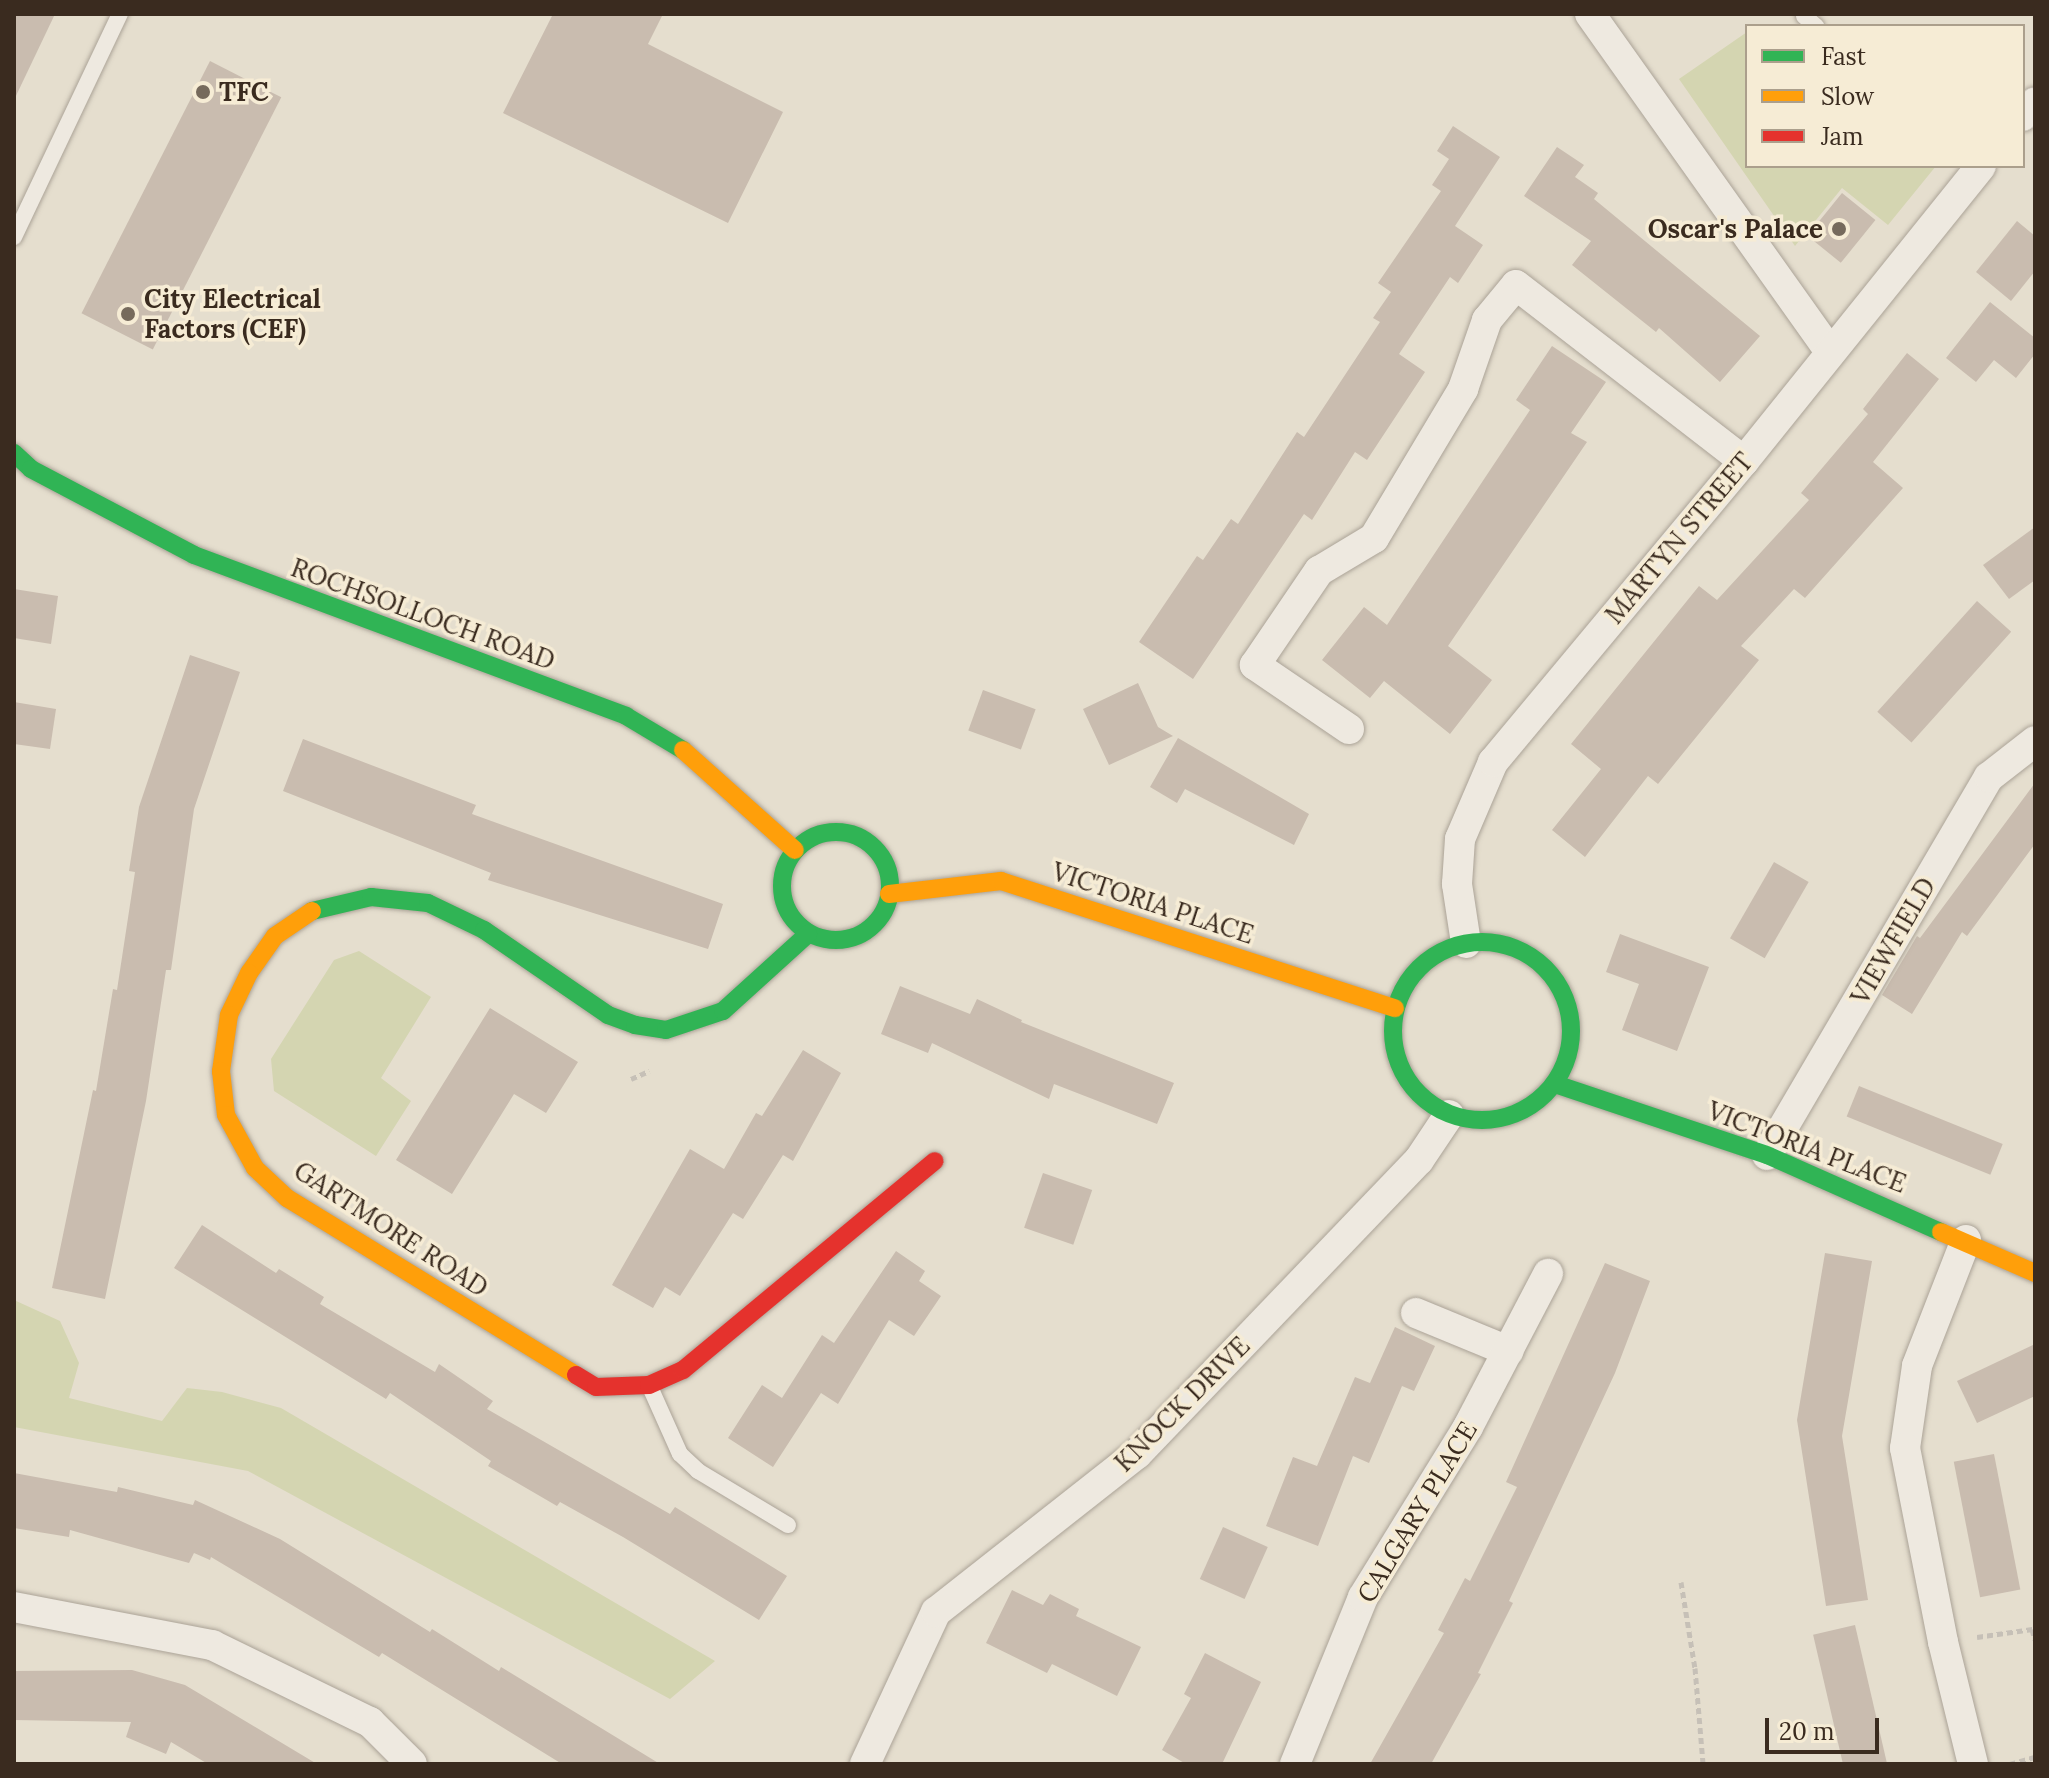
<!DOCTYPE html>
<style>
body{margin:0}
#map{position:relative;width:2049px;height:1778px;overflow:hidden;background:#e5dece;font-family:Lora,serif}
div>[style]{position:absolute}
[style*='--x']{left:calc(var(--x)*1px);top:calc(var(--y)*1px);width:calc(var(--w)*1px);rotate:calc(var(--a)*1deg)}
.green>*{inset:0;background:#d4d5b1}
.building>*{inset:0;background:#c9bcaf;transform-origin:0 0}
.path>*{height:5px;margin-top:-2.5px;transform-origin:0;background:repeating-linear-gradient(90deg,#c6c0b7 0 6px,transparent 0 10px)}
.roads{filter:drop-shadow(0 0 2px #aba397) drop-shadow(0 0 2px #aba397)}
.lane>*{height:16px;margin:-8px;padding:0 8px;transform-origin:8px;border-radius:8px;background:#eee9e0}
.street>*{height:30px;margin:-15px;padding:0 15px;transform-origin:15px;border-radius:15px;background:#eee9e0}
.fast>*{height:18px;margin:-9px;padding:0 9px;transform-origin:9px;border-radius:9px;background:#30b455}
.fast>.ring{margin:-9px;padding:0;box-sizing:content-box;background:none;border:18px solid #30b455;border-radius:50%}
.slow>*{height:18px;margin:-9px;padding:0 9px;transform-origin:9px;border-radius:9px;background:#ff9f0a}
.jam>*{height:18px;margin:-9px;padding:0 9px;transform-origin:9px;border-radius:9px;background:#e5322d}
.dots>*{width:22px;height:22px;translate:-50% -50%;box-sizing:border-box;border:4px solid #f6ecd5;border-radius:50%}
span{translate:-50% -50%;white-space:nowrap;text-align:center;line-height:1.15;-webkit-text-stroke:7px #f6ecd5;paint-order:stroke}
.poi-label{font-size:26px;color:#3a2b1f;font-weight:700}
.left{translate:0 -50%;text-align:left}
.right{translate:-100% -50%;text-align:right}
.street-label{font-size:26px;color:#3a2b1f}
.frame{position:absolute;inset:0;border:16px solid #3a2b1f;pointer-events:none}
.legend{position:absolute;left:1745px;top:24px;width:280px;height:144px;box-sizing:border-box;background:#f6ecd5;border:2px solid #ab9f8c;margin:0;padding:10px 14px;list-style:none;font-size:24px;color:#3a2b1f}
.legend li{display:flex;align-items:center;gap:16px;height:40px}
.legend b{width:40px;border:2px solid #ab9f8c}
.scale{position:absolute;left:1765px;top:1718px;width:114px;height:36px;box-sizing:border-box;border:4px solid #3a2b1f;border-top:0;padding-left:10px;font-size:24px;line-height:28px;white-space:nowrap;color:#3a2b1f;-webkit-text-stroke:6px #f6ecd5;paint-order:stroke}
</style>
<div id="map">
<div class="green">
<i style="clip-path:polygon(1747px 32px,1747px 166px,1936px 166px,1888px 225px,1842px 188px,1795px 246px,1679px 79px)"></i>
<i style="clip-path:polygon(359px 951px,431px 997px,381px 1078px,411px 1101px,376px 1156px,274px 1091px,271px 1059px,334px 960px)"></i>
<i style="clip-path:polygon(14px 1300px,60px 1321px,79px 1363px,69px 1398px,162px 1421px,187px 1388px,222px 1392px,281px 1408px,715px 1661px,670px 1699px,248px 1471px,14px 1427px)"></i>
</div>
<div class="building">
<i style="clip-path:polygon(14px 14px,55px 14px,14px 100px)"></i>
<i style="clip-path:polygon(553px 14px,663px 14px,648px 44px,783px 112px,728px 223px,503px 113px)"></i>
<i style="left:210px;top:61px;width:80px;height:283px;rotate:27deg"></i>
<i style="clip-path:polygon(1453px 126px,1500px 157px,1455px 226px,1483px 245px,1458px 283px,1450px 277px,1399px 354px,1425px 372px,1367px 460px,1355px 452px,1312px 520px,1304px 514px,1193px 679px,1139px 642px,1197px 556px,1203px 560px,1231px 519px,1238px 524px,1297px 432px,1304px 437px,1380px 322px,1373px 318px,1391px 292px,1378px 283px,1441px 191px,1432px 185px,1449px 159px,1437px 151px)"></i>
<i style="clip-path:polygon(1557px 147px,1584px 165px,1575px 177px,1598px 193px,1594px 199px,1760px 336px,1720px 382px,1659px 328px,1656px 332px,1572px 265px,1591px 241px,1524px 196px)"></i>
<i style="left:1842px;top:193px;width:43px;height:55px;rotate:39deg"></i>
<i style="clip-path:polygon(2017px 221px,2035px 236px,2035px 271px,2011px 301px,1976px 272px)"></i>
<i style="clip-path:polygon(1990px 302px,2035px 338px,2035px 354px,2016px 378px,1994px 360px,1976px 382px,1946px 358px)"></i>
<i style="clip-path:polygon(1552px 346px,1606px 382px,1571px 433px,1587px 442px,1448px 646px,1492px 680px,1450px 734px,1384px 681px,1370px 698px,1322px 660px,1364px 607px,1387px 625px,1530px 410px,1516px 400px)"></i>
<i style="clip-path:polygon(1907px 353px,1939px 379px,1873px 462px,1903px 488px,1805px 598px,1794px 589px,1741px 646px,1759px 660px,1658px 784px,1648px 776px,1585px 857px,1552px 830px,1601px 769px,1571px 744px,1699px 586px,1717px 600px,1809px 500px,1801px 493px,1868px 414px,1863px 409px)"></i>
<i style="clip-path:polygon(2035px 527px,2035px 580px,2009px 599px,1983px 565px)"></i>
<i style="clip-path:polygon(14px 589px,58px 596px,51px 644px,14px 638px)"></i>
<i style="left:1977px;top:601px;width:46px;height:149px;rotate:42deg"></i>
<i style="clip-path:polygon(190px 655px,240px 672px,194px 809px,171px 970px,166px 970px,146px 1101px,105px 1299px,52px 1288px,93px 1090px,96px 1091px,113px 989px,117px 990px,135px 872px,129px 871px,139px 807px)"></i>
<i style="clip-path:polygon(1138px 683px,1158px 727px,1173px 736px,1109px 765px,1083px 709px)"></i>
<i style="left:983px;top:690px;width:56px;height:43px;rotate:20deg"></i>
<i style="clip-path:polygon(14px 702px,56px 709px,50px 749px,14px 744px)"></i>
<i style="clip-path:polygon(1178px 738px,1309px 814px,1294px 845px,1185px 789px,1177px 803px,1150px 787px)"></i>
<i style="clip-path:polygon(303px 739px,476px 805px,472px 814px,723px 904px,708px 949px,488px 880px,491px 873px,283px 791px)"></i>
<i style="clip-path:polygon(2035px 783px,2035px 844px,1967px 936px,1962px 932px,1912px 1014px,1882px 995px,1917px 936px,1920px 938px)"></i>
<i style="left:1774px;top:862px;width:40px;height:88px;rotate:30deg"></i>
<i style="clip-path:polygon(1620px 934px,1709px 967px,1677px 1051px,1622px 1030px,1639px 984px,1606px 972px)"></i>
<i style="clip-path:polygon(900px 986px,970px 1014px,977px 999px,1022px 1020px,1021px 1022px,1174px 1083px,1157px 1124px,1054px 1084px,1049px 1099px,932px 1043px,928px 1053px,881px 1034px)"></i>
<i style="clip-path:polygon(490px 1008px,578px 1062px,546px 1113px,514px 1094px,452px 1194px,396px 1160px)"></i>
<i style="clip-path:polygon(803px 1050px,841px 1073px,793px 1161px,783px 1155px,743px 1219px,733px 1213px,680px 1296px,665px 1287px,653px 1308px,612px 1285px,690px 1149px,724px 1169px,756px 1113px,762px 1116px)"></i>
<i style="left:1859px;top:1086px;width:155px;height:33px;rotate:22deg"></i>
<i style="left:1043px;top:1173px;width:52px;height:58px;rotate:19deg"></i>
<i style="clip-path:polygon(202px 1225px,276px 1273px,279px 1269px,324px 1297px,320px 1304px,435px 1372px,439px 1364px,493px 1401px,487px 1409px,670px 1514px,675px 1507px,787px 1576px,759px 1620px,623px 1537px,560px 1502px,557px 1506px,488px 1466px,491px 1461px,390px 1393px,386px 1399px,174px 1268px)"></i>
<i style="clip-path:polygon(896px 1251px,925px 1271px,919px 1281px,941px 1296px,914px 1336px,889px 1320px,838px 1404px,821px 1393px,773px 1467px,728px 1438px,762px 1385px,782px 1398px,822px 1335px,834px 1343px)"></i>
<i style="clip-path:polygon(1825px 1253px,1872px 1261px,1842px 1436px,1868px 1600px,1826px 1606px,1797px 1420px)"></i>
<i style="clip-path:polygon(1605px 1263px,1650px 1281px,1615px 1373px,1509px 1601px,1513px 1603px,1478px 1673px,1481px 1674px,1431px 1764px,1370px 1764px,1444px 1633px,1438px 1630px,1465px 1578px,1470px 1581px,1517px 1487px,1506px 1482px)"></i>
<i style="clip-path:polygon(1395px 1327px,1435px 1346px,1414px 1391px,1402px 1386px,1369px 1463px,1353px 1456px,1318px 1546px,1266px 1526px,1293px 1457px,1317px 1466px,1355px 1377px,1370px 1383px)"></i>
<i style="clip-path:polygon(2035px 1344px,2035px 1396px,1977px 1423px,1957px 1381px)"></i>
<i style="left:1994px;top:1454px;width:138px;height:41px;rotate:79deg"></i>
<i style="clip-path:polygon(14px 1473px,117px 1492px,118px 1487px,193px 1505px,195px 1500px,280px 1539px,430px 1632px,432px 1629px,499px 1671px,501px 1667px,660px 1764px,562px 1764px,382px 1653px,379px 1657px,211px 1557px,210px 1560px,194px 1553px,189px 1563px,70px 1530px,69px 1537px,14px 1528px)"></i>
<i style="left:1223px;top:1527px;width:49px;height:57px;rotate:24deg"></i>
<i style="clip-path:polygon(1012px 1590px,1043px 1605px,1050px 1594px,1079px 1609px,1076px 1616px,1141px 1647px,1117px 1696px,1052px 1664px,1047px 1673px,986px 1643px)"></i>
<i style="left:1855px;top:1625px;width:142px;height:43px;rotate:77deg"></i>
<i style="clip-path:polygon(1205px 1653px,1261px 1682px,1222px 1764px,1186px 1764px,1162px 1750px,1191px 1698px,1184px 1694px)"></i>
<i style="clip-path:polygon(132px 1670px,185px 1685px,317px 1764px,208px 1764px,171px 1742px,166px 1754px,126px 1737px,131px 1722px,14px 1720px,14px 1671px)"></i>
</div>
<div class="path">
<i style="--x:631;--y:1079;--w:20;--a:-24"></i>
<i style="--x:1681;--y:1582;--w:87;--a:80.8"></i>
<i style="--x:1695;--y:1668;--w:96;--a:85.2"></i>
<i style="--x:1977;--y:1637;--w:56;--a:-8.3"></i>
<i style="--x:2032;--y:1629;--w:11;--a:75"></i>
<i style="--x:2010;--y:1764;--w:26;--a:-16"></i>
</div>
<div class="roads">
<div class="lane">
<i style="--x:1804;--y:16;--w:16;--a:40"></i>
<i style="--x:14;--y:237;--w:247;--a:-64.6"></i>
<i style="--x:650;--y:1387;--w:73;--a:65.9"></i>
<i style="--x:680;--y:1454;--w:25;--a:43"></i>
<i style="--x:698;--y:1471;--w:105;--a:31"></i>
</div>
<div class="street">
<i style="--x:1590;--y:14;--w:415;--a:54.6"></i>
<i style="--x:2023;--y:116;--w:18;--a:-49"></i>
<i style="--x:1349;--y:729;--w:114;--a:-145.8"></i>
<i style="--x:1255;--y:665;--w:114;--a:-55.8"></i>
<i style="--x:1319;--y:571;--w:64;--a:-31"></i>
<i style="--x:1374;--y:538;--w:174;--a:-59.1"></i>
<i style="--x:1463;--y:389;--w:73;--a:-70.8"></i>
<i style="--x:1487;--y:320;--w:45;--a:-50.4"></i>
<i style="--x:1516;--y:285;--w:288;--a:37.7"></i>
<i style="--x:1466;--y:943;--w:60;--a:-98.7"></i>
<i style="--x:1457;--y:884;--w:45;--a:-86.2"></i>
<i style="--x:1460;--y:839;--w:84;--a:-66.8"></i>
<i style="--x:1493;--y:762;--w:392;--a:-50.2"></i>
<i style="--x:1744;--y:461;--w:378;--a:-51.2"></i>
<i style="--x:1767;--y:1155;--w:438;--a:-59.6"></i>
<i style="--x:1989;--y:777;--w:58;--a:-38"></i>
<i style="--x:1966;--y:1240;--w:135;--a:111.3"></i>
<i style="--x:1917;--y:1366;--w:83;--a:98.3"></i>
<i style="--x:1905;--y:1448;--w:198;--a:78.9"></i>
<i style="--x:1943;--y:1642;--w:126;--a:76.2"></i>
<i style="--x:1416;--y:1313;--w:100;--a:22.4"></i>
<i style="--x:14;--y:1607;--w:202;--a:10.9"></i>
<i style="--x:212;--y:1645;--w:176;--a:26"></i>
<i style="--x:370;--y:1722;--w:59;--a:45"></i>
<i style="--x:865;--y:1764;--w:168;--a:-65"></i>
<i style="--x:936;--y:1612;--w:256;--a:-38.2"></i>
<i style="--x:1137;--y:1454;--w:407;--a:-46.2"></i>
<i style="--x:1419;--y:1160;--w:54;--a:-56.3"></i>
<i style="--x:1295;--y:1764;--w:180;--a:-67.8"></i>
<i style="--x:1363;--y:1597;--w:200;--a:-58.3"></i>
<i style="--x:1468;--y:1427;--w:173;--a:-62.4"></i>
</div>
<div class="fast">
<i style="--x:14;--y:453;--w:23;--a:43"></i>
<i style="--x:31;--y:469;--w:184;--a:27.8"></i>
<i style="--x:194;--y:555;--w:461;--a:20.4"></i>
<i style="--x:626;--y:716;--w:66;--a:30.8"></i>
<i class="ring" style="left:782px;top:832px;width:90px;height:90px"></i>
<i style="--x:312;--y:911;--w:61;--a:-13.3"></i>
<i style="--x:371;--y:897;--w:57;--a:6"></i>
<i style="--x:428;--y:903;--w:62;--a:25.7"></i>
<i style="--x:484;--y:930;--w:150;--a:34.4"></i>
<i style="--x:608;--y:1015;--w:29;--a:20"></i>
<i style="--x:635;--y:1025;--w:31;--a:9"></i>
<i style="--x:666;--y:1030;--w:60;--a:-18.4"></i>
<i style="--x:723;--y:1011;--w:115;--a:-42.2"></i>
<i class="ring" style="left:1393px;top:942px;width:160px;height:160px"></i>
<i style="--x:1555;--y:1084;--w:224;--a:18.5"></i>
<i style="--x:1767;--y:1155;--w:190;--a:23.9"></i>
</div>
<div class="slow">
<i style="--x:683;--y:750;--w:150;--a:41.8"></i>
<i style="--x:889;--y:894;--w:113;--a:-6.6"></i>
<i style="--x:1001;--y:881;--w:414;--a:17.9"></i>
<i style="--x:312;--y:911;--w:45;--a:146"></i>
<i style="--x:275;--y:936;--w:45;--a:125.1"></i>
<i style="--x:249;--y:973;--w:47;--a:115.5"></i>
<i style="--x:229;--y:1015;--w:57;--a:98.1"></i>
<i style="--x:221;--y:1071;--w:44;--a:83.5"></i>
<i style="--x:226;--y:1115;--w:60;--a:61.3"></i>
<i style="--x:255;--y:1168;--w:44;--a:43.2"></i>
<i style="--x:287;--y:1198;--w:339;--a:31.5"></i>
<i style="--x:1941;--y:1232;--w:103;--a:23.6"></i>
</div>
<div class="jam">
<i style="--x:576;--y:1375;--w:23;--a:31"></i>
<i style="--x:596;--y:1387;--w:53;--a:-2.2"></i>
<i style="--x:649;--y:1385;--w:37;--a:-24"></i>
<i style="--x:683;--y:1370;--w:327;--a:-39.7"></i>
</div>
</div>
<div class="dots">
<i style="left:203px;top:92px;background:#766a5c"></i>
<i style="left:1839px;top:229px;background:#766a5c"></i>
<i style="left:128px;top:314px;background:#766a5c"></i>
</div>
<div class="poi-label">
<span class="left" style="left:219px;top:92px">TFC</span>
<span class="right" style="left:1823px;top:229px">Oscar's Palace</span>
<span class="left" style="left:144px;top:314px">City Electrical<br>Factors (CEF)</span>
</div>
<div class="street-label">
<span style="left:1679px;top:538px;rotate:-50deg">MARTYN STREET</span>
<span style="left:423px;top:614px;rotate:20deg">ROCHSOLLOCH ROAD</span>
<span style="left:1153px;top:903px;rotate:18deg">VICTORIA PLACE</span>
<span style="left:1893px;top:941px;rotate:-60deg">VIEWFIELD</span>
<span style="left:1807px;top:1147px;rotate:21deg">VICTORIA PLACE</span>
<span style="left:391px;top:1229px;rotate:33deg">GARTMORE ROAD</span>
<span style="left:1182px;top:1404px;rotate:-45deg">KNOCK DRIVE</span>
<span style="left:1417px;top:1512px;rotate:-59deg">CALGARY PLACE</span>
</div>
<div class="frame"></div>
<ul class="legend">
<li><b style="height:10px;background:#30b455"></b>Fast</li>
<li><b style="height:10px;background:#ff9f0a"></b>Slow</li>
<li><b style="height:10px;background:#e5322d"></b>Jam</li>
</ul>
<div class="scale">20 m</div>
</div>
